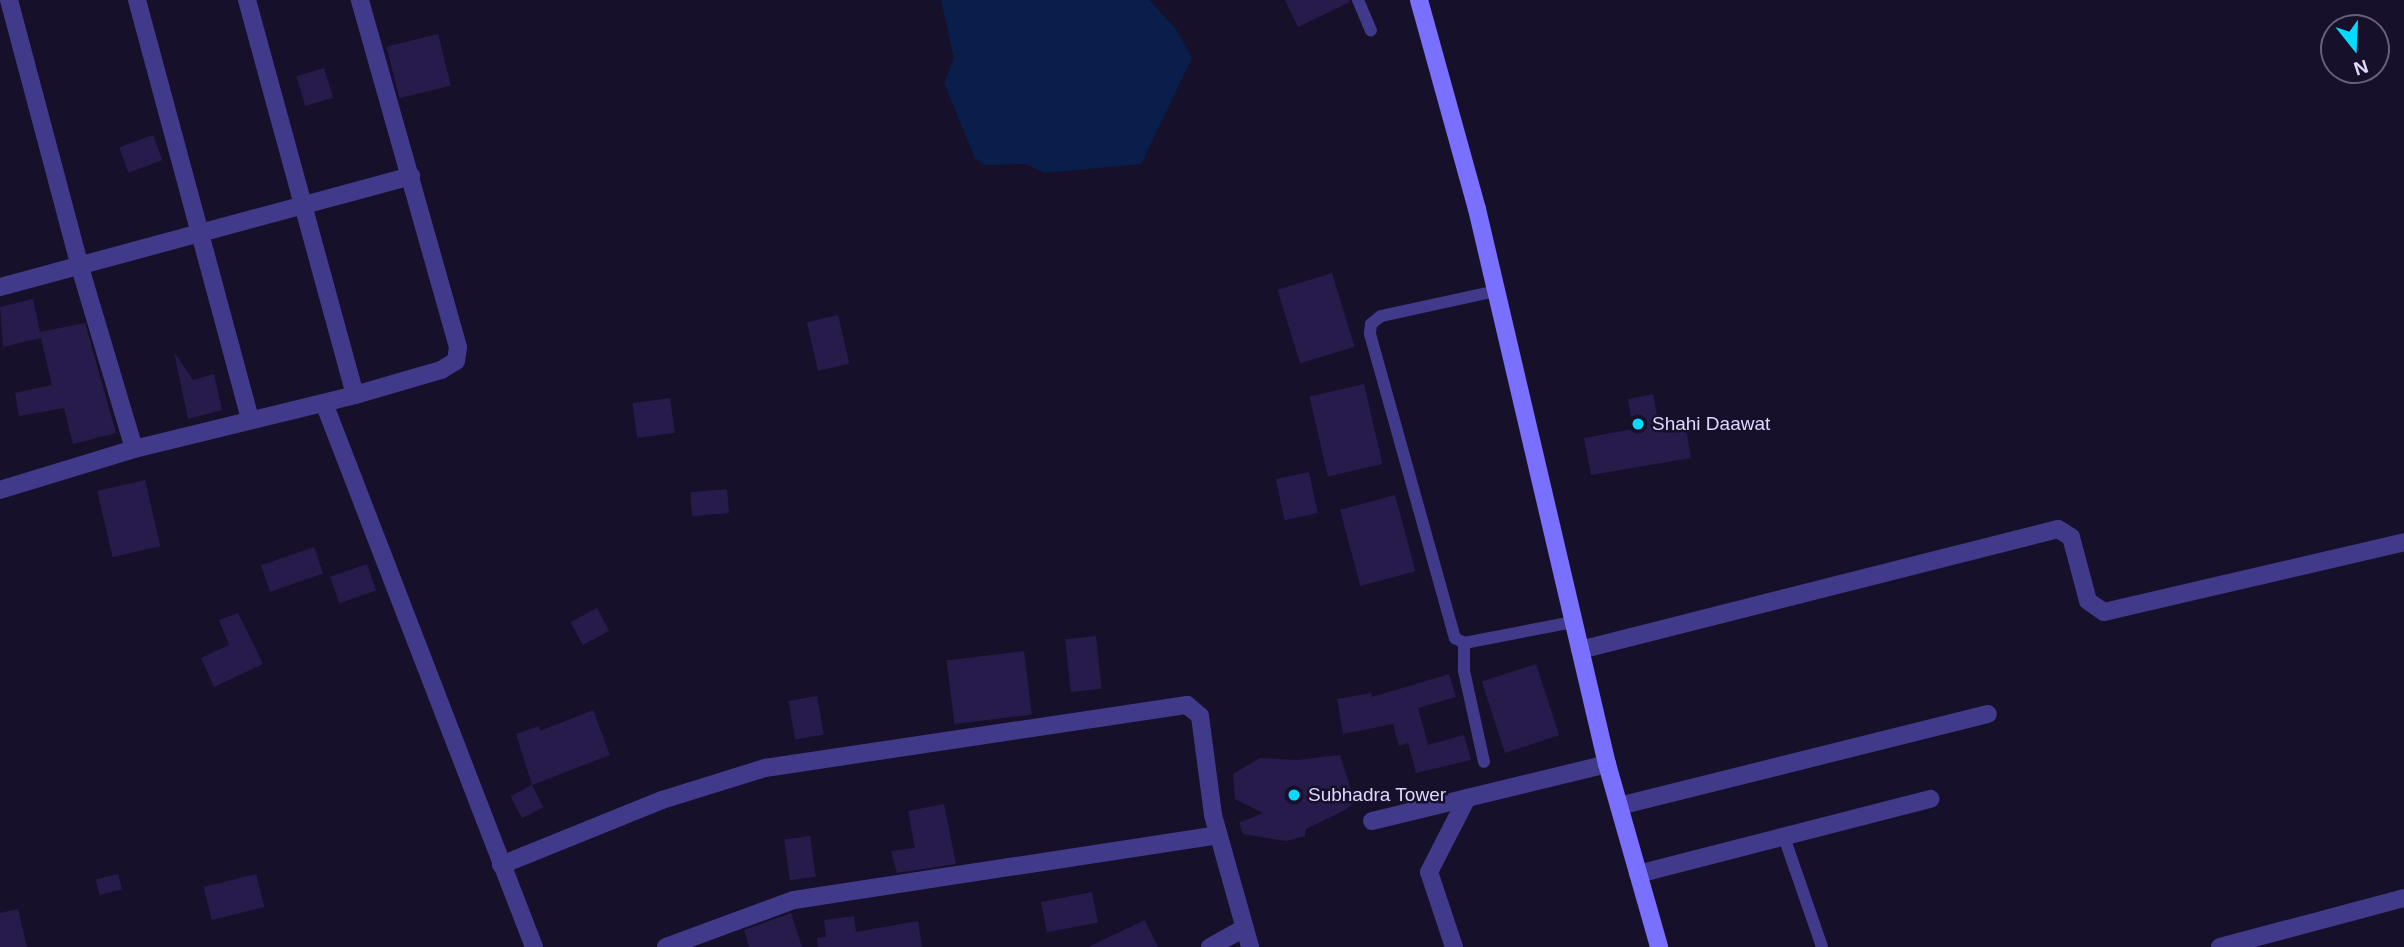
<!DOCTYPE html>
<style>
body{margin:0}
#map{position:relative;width:2404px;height:947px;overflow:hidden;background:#16102a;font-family:Helvetica,sans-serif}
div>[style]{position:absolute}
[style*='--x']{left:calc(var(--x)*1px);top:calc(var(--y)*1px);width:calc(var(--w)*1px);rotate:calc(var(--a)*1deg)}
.water>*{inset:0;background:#091e4a}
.building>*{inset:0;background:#271b4c;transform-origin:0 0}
.lane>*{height:12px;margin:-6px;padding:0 6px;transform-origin:6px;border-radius:6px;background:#413a8a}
.street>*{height:18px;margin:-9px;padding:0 9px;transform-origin:9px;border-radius:9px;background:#413a8a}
.secondary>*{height:18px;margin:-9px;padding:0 9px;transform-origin:9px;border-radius:9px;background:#7a70ff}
.dots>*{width:19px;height:19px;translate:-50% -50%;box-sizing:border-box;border:4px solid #16102a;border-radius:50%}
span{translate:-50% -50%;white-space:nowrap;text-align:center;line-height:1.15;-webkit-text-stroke:5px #16102a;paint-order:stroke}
.poi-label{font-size:19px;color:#dfd9ff}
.left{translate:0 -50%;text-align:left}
.north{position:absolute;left:2320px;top:14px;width:70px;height:70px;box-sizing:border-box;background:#16102a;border:2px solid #66607f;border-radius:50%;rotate:162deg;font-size:19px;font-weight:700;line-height:28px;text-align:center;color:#dfd9ff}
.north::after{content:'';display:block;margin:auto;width:24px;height:32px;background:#05dbff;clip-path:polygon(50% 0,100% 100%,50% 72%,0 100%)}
</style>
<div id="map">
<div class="water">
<i style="clip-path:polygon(941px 0,1149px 0,1176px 29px,1192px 58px,1141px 164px,1044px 173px,1026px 164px,985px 165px,975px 158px,944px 83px,954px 59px)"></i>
</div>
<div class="building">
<i style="clip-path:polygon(1285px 0,1349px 0,1350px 2px,1298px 27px)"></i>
<i style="left:438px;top:34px;width:53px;height:53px;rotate:76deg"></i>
<i style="left:324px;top:68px;width:31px;height:29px;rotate:73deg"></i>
<i style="left:153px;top:135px;width:27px;height:36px;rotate:70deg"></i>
<i style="left:1332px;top:273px;width:77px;height:57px;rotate:73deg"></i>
<i style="clip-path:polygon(33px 299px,40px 332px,85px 323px,116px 433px,73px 444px,64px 408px,19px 416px,15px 393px,52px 385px,41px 338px,3px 347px,0 307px)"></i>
<i style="left:838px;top:315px;width:50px;height:32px;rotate:77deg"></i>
<i style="clip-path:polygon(174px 352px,193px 380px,214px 374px,222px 410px,188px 419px)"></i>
<i style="left:1364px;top:384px;width:82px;height:56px;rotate:77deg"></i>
<i style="clip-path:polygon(1653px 394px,1659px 426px,1685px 422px,1691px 458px,1591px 475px,1584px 438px,1633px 429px,1628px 399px)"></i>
<i style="left:670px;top:398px;width:35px;height:38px;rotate:82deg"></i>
<i style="left:1309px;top:472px;width:42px;height:34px;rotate:78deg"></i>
<i style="left:145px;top:480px;width:68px;height:49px;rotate:77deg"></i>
<i style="left:727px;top:489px;width:24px;height:37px;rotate:85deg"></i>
<i style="left:1395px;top:495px;width:79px;height:57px;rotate:75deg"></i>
<i style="left:314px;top:547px;width:28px;height:56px;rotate:71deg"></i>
<i style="left:367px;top:564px;width:28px;height:39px;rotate:71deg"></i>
<i style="left:597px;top:608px;width:26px;height:30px;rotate:62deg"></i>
<i style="clip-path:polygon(238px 613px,263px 664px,214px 687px,201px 658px,229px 645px,219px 620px)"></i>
<i style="left:1096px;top:636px;width:53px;height:31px;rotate:84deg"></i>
<i style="left:1024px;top:651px;width:64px;height:78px;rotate:83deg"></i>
<i style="left:1536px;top:664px;width:75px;height:57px;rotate:72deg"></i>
<i style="clip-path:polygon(1449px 674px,1456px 697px,1418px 708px,1428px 745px,1464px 735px,1471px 760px,1416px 773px,1408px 743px,1399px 746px,1393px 724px,1343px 734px,1337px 699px,1371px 693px,1372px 697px)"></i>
<i style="left:817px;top:696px;width:39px;height:29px;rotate:80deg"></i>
<i style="clip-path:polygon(593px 710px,610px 755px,532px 785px,516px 734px,539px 726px,540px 731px)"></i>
<i style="clip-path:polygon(1340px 755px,1355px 802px,1345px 810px,1306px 829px,1305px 836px,1286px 841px,1243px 834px,1239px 823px,1263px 813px,1235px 799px,1233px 774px,1260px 758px,1297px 760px)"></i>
<i style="left:532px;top:785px;width:25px;height:24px;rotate:63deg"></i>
<i style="clip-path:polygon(944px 804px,956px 864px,897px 873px,891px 851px,915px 848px,908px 811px)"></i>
<i style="left:810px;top:836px;width:41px;height:26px;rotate:82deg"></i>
<i style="left:118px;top:874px;width:16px;height:23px;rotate:76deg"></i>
<i style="left:256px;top:874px;width:34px;height:54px;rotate:76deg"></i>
<i style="left:1092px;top:892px;width:31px;height:52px;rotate:79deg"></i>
<i style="clip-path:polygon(18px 909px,27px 947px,0 947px,0 913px)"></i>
<i style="clip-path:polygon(791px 913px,802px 947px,749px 947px,744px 930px)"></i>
<i style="clip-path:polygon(854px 916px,856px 932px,918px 921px,922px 947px,818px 947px,817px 938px,826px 937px,824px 920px)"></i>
<i style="clip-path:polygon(1145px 920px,1158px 947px,1088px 947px)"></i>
</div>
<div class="lane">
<i style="--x:1358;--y:0;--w:33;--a:67"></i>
<i style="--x:1496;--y:291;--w:118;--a:167.7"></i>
<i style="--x:1381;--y:316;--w:13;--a:141"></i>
<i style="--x:1371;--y:324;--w:10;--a:96"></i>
<i style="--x:1370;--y:334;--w:316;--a:74.4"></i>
<i style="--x:1455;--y:638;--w:10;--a:29"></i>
<i style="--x:1464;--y:643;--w:111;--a:-10.9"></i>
<i style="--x:1464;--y:643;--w:28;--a:90"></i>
<i style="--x:1464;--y:671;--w:93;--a:77.6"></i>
<i style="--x:1784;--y:837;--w:116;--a:70.9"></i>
</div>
<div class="street">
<i style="--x:9;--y:0;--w:273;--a:75.1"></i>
<i style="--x:79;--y:264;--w:193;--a:73.4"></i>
<i style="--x:137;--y:0;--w:435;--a:74.9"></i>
<i style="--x:247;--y:0;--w:409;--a:74.7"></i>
<i style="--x:0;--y:287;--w:426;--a:-15.1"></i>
<i style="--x:324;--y:403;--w:583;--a:68.89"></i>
<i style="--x:0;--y:490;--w:140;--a:-17"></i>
<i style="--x:134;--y:449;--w:228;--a:-13.7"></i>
<i style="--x:355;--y:395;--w:90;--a:-16.2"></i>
<i style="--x:441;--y:370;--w:17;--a:-31"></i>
<i style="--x:456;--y:361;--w:14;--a:-82"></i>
<i style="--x:458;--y:347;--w:361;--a:-105.8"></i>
<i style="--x:1580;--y:650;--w:493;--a:-14.2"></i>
<i style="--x:2058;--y:529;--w:15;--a:32"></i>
<i style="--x:2071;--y:537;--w:66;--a:75.1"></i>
<i style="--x:2088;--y:601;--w:19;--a:35"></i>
<i style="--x:2104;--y:612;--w:308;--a:-13.1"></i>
<i style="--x:1619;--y:806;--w:380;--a:-14"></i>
<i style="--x:1372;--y:821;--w:242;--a:-13.6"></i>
<i style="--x:501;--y:865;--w:174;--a:-22"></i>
<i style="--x:662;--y:800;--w:108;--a:-17.3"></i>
<i style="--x:765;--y:768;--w:427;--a:-8.5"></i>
<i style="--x:1187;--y:705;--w:17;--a:40"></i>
<i style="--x:1200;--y:716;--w:100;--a:82.5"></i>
<i style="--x:1213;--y:815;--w:137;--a:74.3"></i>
<i style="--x:1638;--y:874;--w:302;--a:-14.4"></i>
<i style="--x:666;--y:947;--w:136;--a:-20.2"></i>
<i style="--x:794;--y:900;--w:428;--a:-8.7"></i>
<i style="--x:1210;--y:947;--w:38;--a:-29"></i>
<i style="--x:1454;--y:947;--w:79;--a:-108.4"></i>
<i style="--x:1429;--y:872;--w:83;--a:-62.8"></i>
<i style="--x:2220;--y:947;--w:190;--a:-14.9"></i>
</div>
<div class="secondary">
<i style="--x:1419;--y:0;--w:217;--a:74.5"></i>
<i style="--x:1477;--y:209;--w:570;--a:76.82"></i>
<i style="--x:1607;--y:764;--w:190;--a:74.1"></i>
</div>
<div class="dots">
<i style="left:1638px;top:424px;background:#05dbff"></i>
<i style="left:1294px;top:795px;background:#05dbff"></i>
</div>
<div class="poi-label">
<span class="left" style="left:1652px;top:424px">Shahi Daawat</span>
<span class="left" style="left:1308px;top:795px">Subhadra Tower</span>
</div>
<div class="north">N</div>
</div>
